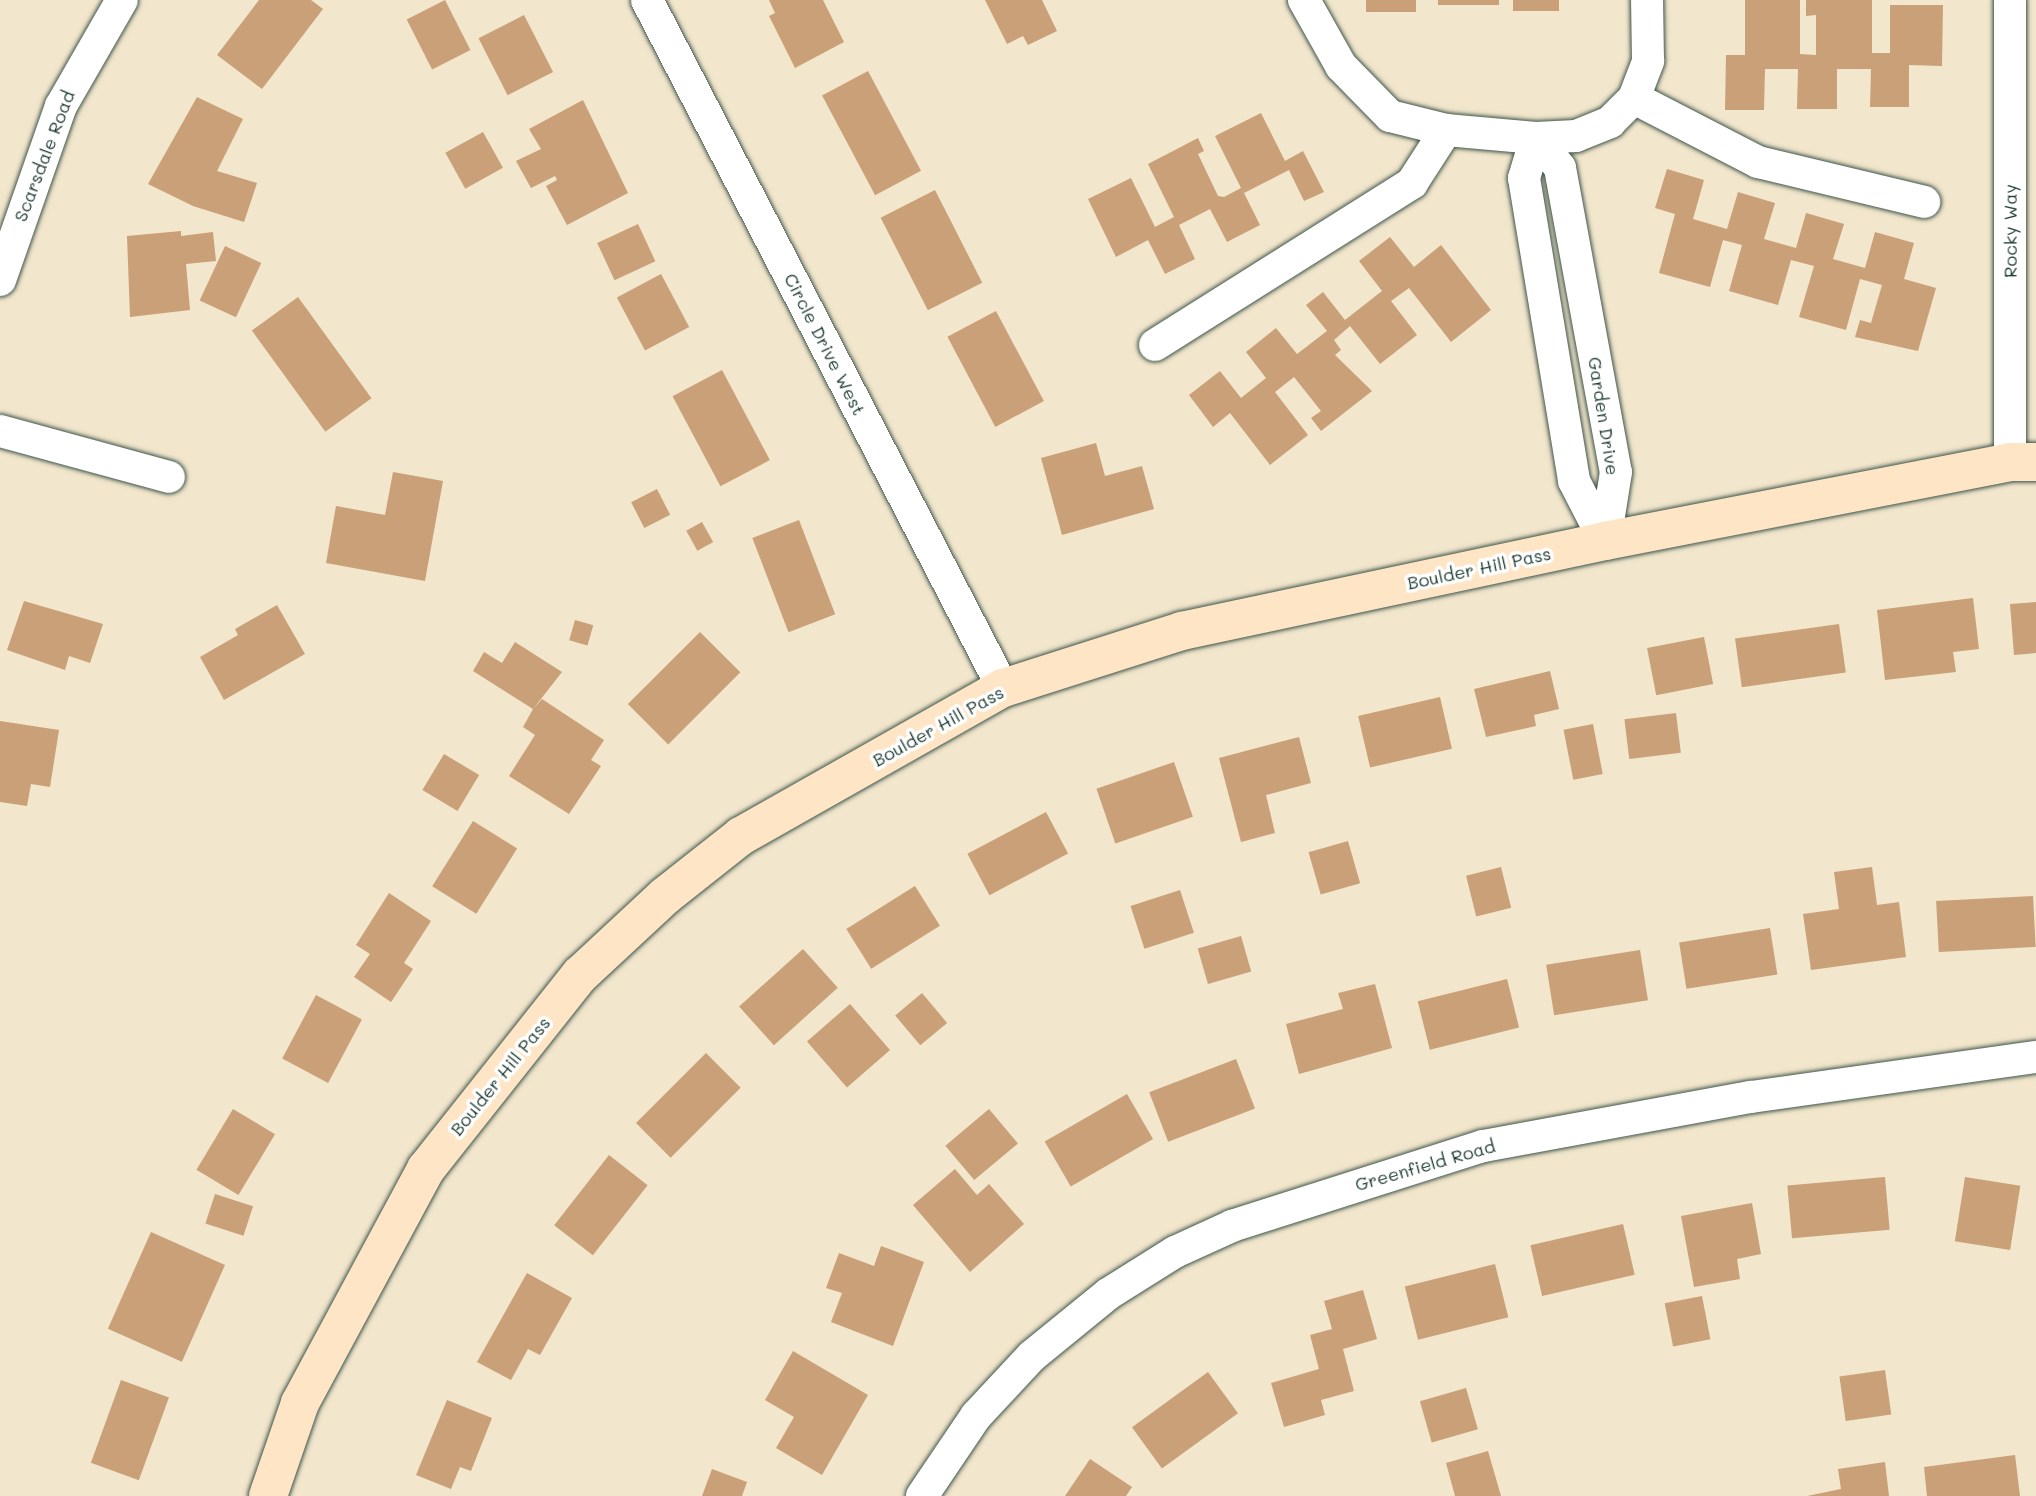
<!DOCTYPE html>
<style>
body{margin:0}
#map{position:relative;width:2036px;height:1496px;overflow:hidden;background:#f2e6cc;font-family:Mali,sans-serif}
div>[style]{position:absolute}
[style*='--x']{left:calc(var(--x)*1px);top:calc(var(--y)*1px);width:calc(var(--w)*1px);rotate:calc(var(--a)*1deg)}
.building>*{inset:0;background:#c9a077;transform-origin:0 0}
.roads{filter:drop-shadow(0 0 2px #3f564b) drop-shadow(0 0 2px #3f564b)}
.street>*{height:32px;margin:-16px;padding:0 16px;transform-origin:16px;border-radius:16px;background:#fff}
.secondary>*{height:38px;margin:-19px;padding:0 19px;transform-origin:19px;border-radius:19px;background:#fde5c5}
span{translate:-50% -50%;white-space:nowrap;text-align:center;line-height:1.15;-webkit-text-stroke:7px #fff;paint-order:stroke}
.street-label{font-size:18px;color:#1f3d34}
</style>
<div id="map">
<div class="building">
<i style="clip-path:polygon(259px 0,311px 0,323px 9px,262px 89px,217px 55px)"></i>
<i style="left:445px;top:0;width:56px;height:43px;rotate:63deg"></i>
<i style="clip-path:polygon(769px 0,823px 0,844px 42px,795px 68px,769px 16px,775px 13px)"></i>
<i style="clip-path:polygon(985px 0,1042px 0,1057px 31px,1028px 45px,1023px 36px,1007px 44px)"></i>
<i style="left:1366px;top:0;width:50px;height:12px"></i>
<i style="left:1438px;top:0;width:61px;height:5px"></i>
<i style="left:1513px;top:0;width:46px;height:11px"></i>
<i style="clip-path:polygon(1745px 0,1800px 0,1800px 54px,1816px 55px,1816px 15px,1806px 16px,1806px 0,1872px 0,1872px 53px,1890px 53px,1890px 5px,1943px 5px,1942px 66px,1909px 65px,1909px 107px,1870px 107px,1871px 69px,1837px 69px,1837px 109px,1797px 109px,1798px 69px,1765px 69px,1764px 110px,1725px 110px,1726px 55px,1745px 55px)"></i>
<i style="left:524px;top:15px;width:64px;height:51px;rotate:63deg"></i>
<i style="left:868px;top:71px;width:113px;height:52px;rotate:62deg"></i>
<i style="clip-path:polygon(197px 97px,243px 119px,217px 171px,257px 183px,244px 222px,193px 206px,148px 184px)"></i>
<i style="clip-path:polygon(583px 100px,628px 193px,567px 225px,546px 186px,557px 180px,555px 176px,531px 188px,516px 161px,541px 149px,529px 129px)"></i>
<i style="clip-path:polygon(1261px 113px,1285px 161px,1303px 151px,1324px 192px,1304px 201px,1289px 170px,1244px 193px,1260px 225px,1227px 242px,1210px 209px,1179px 225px,1195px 259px,1165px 274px,1148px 240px,1116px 257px,1088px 199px,1131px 178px,1155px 227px,1174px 217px,1148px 164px,1198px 138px,1204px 151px,1198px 154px,1218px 196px,1224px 197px,1241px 188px,1215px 136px)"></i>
<i style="left:483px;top:132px;width:41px;height:43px;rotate:61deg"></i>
<i style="clip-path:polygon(1667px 169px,1704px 180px,1693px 219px,1727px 229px,1738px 192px,1775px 203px,1764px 239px,1796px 248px,1806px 213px,1844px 224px,1833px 259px,1865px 268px,1875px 232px,1914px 243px,1904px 279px,1936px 288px,1918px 351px,1855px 337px,1860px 320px,1871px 323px,1882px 285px,1860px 279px,1846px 330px,1799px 317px,1814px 266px,1791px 260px,1778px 305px,1729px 291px,1742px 245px,1723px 240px,1710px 287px,1659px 273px,1675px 214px,1655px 208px)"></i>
<i style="left:935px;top:190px;width:104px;height:61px;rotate:63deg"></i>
<i style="left:638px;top:224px;width:41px;height:45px;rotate:65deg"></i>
<i style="clip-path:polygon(181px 231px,181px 236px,213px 232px,216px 261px,186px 264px,190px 310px,130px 317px,127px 236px)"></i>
<i style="clip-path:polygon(1390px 237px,1414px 267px,1441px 245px,1491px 310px,1451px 342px,1409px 288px,1391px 301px,1417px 335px,1380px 364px,1350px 326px,1334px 340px,1341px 350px,1335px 355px,1372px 391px,1321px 431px,1311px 418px,1321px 411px,1294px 377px,1275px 392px,1308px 435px,1270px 465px,1230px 413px,1213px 427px,1189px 395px,1220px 371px,1241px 398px,1266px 378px,1246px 352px,1276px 328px,1297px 354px,1327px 331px,1306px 305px,1323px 292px,1345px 320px,1382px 291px,1359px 261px)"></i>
<i style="left:225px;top:246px;width:40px;height:60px;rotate:25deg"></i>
<i style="left:661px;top:274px;width:60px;height:50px;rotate:62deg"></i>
<i style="left:298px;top:297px;width:125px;height:57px;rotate:54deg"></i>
<i style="left:996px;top:311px;width:102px;height:55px;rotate:62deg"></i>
<i style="left:722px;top:370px;width:102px;height:56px;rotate:62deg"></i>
<i style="clip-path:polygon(1096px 443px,1105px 476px,1142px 466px,1154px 509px,1062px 535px,1041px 458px)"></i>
<i style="clip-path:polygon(393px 472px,443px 481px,425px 581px,326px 563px,336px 506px,385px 515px)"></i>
<i style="left:657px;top:489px;width:29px;height:29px;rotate:63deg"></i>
<i style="left:799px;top:520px;width:101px;height:50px;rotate:69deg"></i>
<i style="left:702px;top:522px;width:23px;height:18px;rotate:61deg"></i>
<i style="clip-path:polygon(1973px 598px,1979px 649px,1953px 652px,1956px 672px,1885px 680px,1877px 610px)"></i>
<i style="clip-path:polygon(24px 601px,103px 624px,90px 663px,69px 656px,65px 670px,7px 650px)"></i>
<i style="clip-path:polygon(2036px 602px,2036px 653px,2014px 655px,2010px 604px)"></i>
<i style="clip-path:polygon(277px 605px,305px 654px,224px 700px,200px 657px,238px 635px,235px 629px)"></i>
<i style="left:575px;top:620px;width:19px;height:21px;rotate:16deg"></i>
<i style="left:1839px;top:624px;width:49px;height:105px;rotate:82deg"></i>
<i style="left:700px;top:632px;width:57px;height:102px;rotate:45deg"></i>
<i style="left:1704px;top:637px;width:48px;height:58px;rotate:79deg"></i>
<i style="clip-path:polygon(515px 642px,562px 672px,533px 709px,542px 699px,604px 740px,591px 760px,601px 766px,569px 814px,509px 776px,535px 735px,523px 727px,533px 709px,473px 671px,484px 652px,502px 663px)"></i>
<i style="clip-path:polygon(1550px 671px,1559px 709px,1534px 715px,1536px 726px,1486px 737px,1474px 689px)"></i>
<i style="left:1440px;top:697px;width:53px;height:84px;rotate:77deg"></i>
<i style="left:1676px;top:713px;width:40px;height:52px;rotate:83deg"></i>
<i style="clip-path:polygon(0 721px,59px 730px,50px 787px,31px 784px,27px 806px,0 802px)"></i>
<i style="left:1593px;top:724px;width:51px;height:30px;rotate:79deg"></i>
<i style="clip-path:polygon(1299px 737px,1311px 783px,1266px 795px,1275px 833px,1241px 842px,1219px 758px)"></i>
<i style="left:444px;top:754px;width:41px;height:42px;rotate:31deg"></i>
<i style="left:1174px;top:762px;width:58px;height:82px;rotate:71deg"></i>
<i style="left:1046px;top:812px;width:47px;height:89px;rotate:62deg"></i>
<i style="left:473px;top:821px;width:52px;height:77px;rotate:32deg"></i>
<i style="left:1348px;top:841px;width:44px;height:41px;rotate:74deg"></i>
<i style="left:1501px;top:867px;width:42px;height:36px;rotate:76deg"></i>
<i style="clip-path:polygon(1872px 867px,1877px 905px,1899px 902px,1906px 957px,1811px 970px,1803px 914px,1839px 909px,1834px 872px)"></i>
<i style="left:915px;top:886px;width:47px;height:81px;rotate:58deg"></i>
<i style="left:1180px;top:890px;width:45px;height:52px;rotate:72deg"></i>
<i style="clip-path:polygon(389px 893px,431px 921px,404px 963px,413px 969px,391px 1002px,354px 977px,370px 954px,356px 945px)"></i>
<i style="left:2033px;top:896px;width:51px;height:97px;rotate:87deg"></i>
<i style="left:1770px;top:928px;width:47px;height:92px;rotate:81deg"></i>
<i style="left:1241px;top:936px;width:37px;height:45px;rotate:74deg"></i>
<i style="left:803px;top:949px;width:52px;height:86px;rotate:48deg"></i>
<i style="left:1640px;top:950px;width:51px;height:95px;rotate:81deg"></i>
<i style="left:1507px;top:979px;width:50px;height:92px;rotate:76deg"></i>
<i style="clip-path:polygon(1375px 984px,1392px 1048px,1299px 1074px,1286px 1024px,1343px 1009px,1338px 993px)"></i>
<i style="left:922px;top:993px;width:39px;height:35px;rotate:50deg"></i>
<i style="left:316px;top:995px;width:52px;height:72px;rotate:28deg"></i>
<i style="left:850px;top:1004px;width:61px;height:57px;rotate:49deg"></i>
<i style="left:706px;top:1053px;width:49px;height:99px;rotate:45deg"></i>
<i style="left:1236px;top:1059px;width:53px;height:93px;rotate:69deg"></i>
<i style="left:1127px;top:1094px;width:52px;height:95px;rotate:60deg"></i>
<i style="left:233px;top:1109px;width:49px;height:71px;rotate:31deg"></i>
<i style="left:989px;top:1109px;width:45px;height:57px;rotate:50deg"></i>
<i style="left:609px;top:1155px;width:49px;height:89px;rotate:38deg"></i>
<i style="clip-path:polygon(955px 1169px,977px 1195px,989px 1184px,1024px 1224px,970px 1272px,913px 1205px)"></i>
<i style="left:1885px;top:1177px;width:53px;height:98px;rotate:85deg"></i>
<i style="left:1965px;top:1177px;width:56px;height:65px;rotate:9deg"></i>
<i style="left:215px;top:1194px;width:40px;height:31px;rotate:18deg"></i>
<i style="clip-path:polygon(1752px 1203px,1761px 1254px,1737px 1259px,1740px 1279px,1694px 1287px,1681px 1216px)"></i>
<i style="left:1623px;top:1224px;width:52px;height:95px;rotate:77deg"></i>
<i style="left:151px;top:1232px;width:81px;height:106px;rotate:24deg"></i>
<i style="clip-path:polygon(881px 1246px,924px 1262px,893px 1346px,831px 1322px,842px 1293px,826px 1288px,839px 1253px,874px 1266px)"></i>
<i style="left:1495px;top:1264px;width:55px;height:93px;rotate:76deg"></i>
<i style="clip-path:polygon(527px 1273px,572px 1298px,540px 1355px,528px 1349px,511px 1380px,477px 1362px)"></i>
<i style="clip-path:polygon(1363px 1290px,1377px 1339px,1343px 1349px,1354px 1391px,1321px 1400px,1325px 1415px,1284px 1427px,1271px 1383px,1319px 1369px,1310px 1335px,1332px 1329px,1324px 1301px)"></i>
<i style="left:1702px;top:1296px;width:44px;height:38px;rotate:79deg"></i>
<i style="clip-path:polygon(793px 1351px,868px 1395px,822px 1475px,776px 1448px,794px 1417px,765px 1400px)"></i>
<i style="left:1885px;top:1370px;width:45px;height:46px;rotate:82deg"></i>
<i style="left:1208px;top:1372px;width:51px;height:94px;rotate:54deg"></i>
<i style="left:121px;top:1380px;width:51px;height:88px;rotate:20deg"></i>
<i style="left:1466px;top:1388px;width:43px;height:48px;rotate:74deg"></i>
<i style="clip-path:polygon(447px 1400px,492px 1418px,471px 1471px,460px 1467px,451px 1489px,416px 1475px)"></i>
<i style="clip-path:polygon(1488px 1451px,1501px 1496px,1455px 1496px,1446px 1463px)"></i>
<i style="clip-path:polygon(2015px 1455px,2020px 1496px,1927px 1496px,1924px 1467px)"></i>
<i style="clip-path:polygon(1090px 1459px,1132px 1487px,1126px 1496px,1065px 1496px)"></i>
<i style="clip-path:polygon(1885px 1462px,1889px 1496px,1807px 1496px,1841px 1489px,1838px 1469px)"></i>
<i style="clip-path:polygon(712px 1469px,747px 1482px,742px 1496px,702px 1496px)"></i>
</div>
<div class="roads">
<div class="street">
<i style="--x:647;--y:0;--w:775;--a:62.64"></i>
<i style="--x:1304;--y:0;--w:76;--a:60.7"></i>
<i style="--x:1341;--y:66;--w:70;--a:45.6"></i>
<i style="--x:1390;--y:116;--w:58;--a:14"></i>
<i style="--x:1446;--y:130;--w:90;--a:5.1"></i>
<i style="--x:1536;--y:138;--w:40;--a:-2.9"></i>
<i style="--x:1576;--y:136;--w:37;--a:-22"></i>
<i style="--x:1610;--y:122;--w:34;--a:-45"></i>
<i style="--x:1634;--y:98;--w:40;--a:-69"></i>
<i style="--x:1648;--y:61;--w:61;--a:-90.9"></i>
<i style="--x:1634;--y:98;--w:140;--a:27.3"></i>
<i style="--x:1758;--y:162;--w:171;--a:13.5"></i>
<i style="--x:1536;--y:138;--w:38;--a:51"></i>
<i style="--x:1560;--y:168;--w:309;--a:79.6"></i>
<i style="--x:1616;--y:472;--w:70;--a:99.1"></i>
<i style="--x:1536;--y:138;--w:42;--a:106.7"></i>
<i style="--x:1524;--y:178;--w:307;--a:80.6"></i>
<i style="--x:1574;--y:481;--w:68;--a:62.7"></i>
<i style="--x:0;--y:280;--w:184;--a:-70.7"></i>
<i style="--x:61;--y:106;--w:122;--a:-60.1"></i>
<i style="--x:1155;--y:345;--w:304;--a:-32.2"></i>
<i style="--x:1412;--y:183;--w:63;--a:-57.3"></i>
<i style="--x:0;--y:431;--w:175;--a:15.2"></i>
<i style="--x:2010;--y:462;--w:462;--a:-90"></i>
<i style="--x:922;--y:1496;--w:97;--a:-56"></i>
<i style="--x:976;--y:1416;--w:82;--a:-47"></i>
<i style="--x:1032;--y:1356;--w:98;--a:-39.2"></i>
<i style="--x:1108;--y:1294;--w:79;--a:-32.1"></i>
<i style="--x:1175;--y:1252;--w:63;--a:-24.5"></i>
<i style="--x:1232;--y:1226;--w:263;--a:-17.7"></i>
<i style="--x:1483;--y:1146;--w:272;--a:-10.4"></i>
<i style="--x:1751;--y:1097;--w:288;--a:-8"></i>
</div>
<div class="secondary">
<i style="--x:268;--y:1496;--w:98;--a:-71"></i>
<i style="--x:300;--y:1403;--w:266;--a:-61.7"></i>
<i style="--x:426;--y:1169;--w:248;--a:-51.6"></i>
<i style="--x:580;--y:975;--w:116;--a:-42.9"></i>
<i style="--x:665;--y:896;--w:97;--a:-38.3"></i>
<i style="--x:741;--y:836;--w:301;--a:-29.5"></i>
<i style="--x:1003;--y:688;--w:188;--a:-17.7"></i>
<i style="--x:1182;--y:631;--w:432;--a:-12"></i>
<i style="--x:1605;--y:541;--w:413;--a:-11"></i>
<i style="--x:2010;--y:462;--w:26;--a:0"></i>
</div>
</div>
<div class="street-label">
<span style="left:44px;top:156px;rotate:-69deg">Scarsdale Road</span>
<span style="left:2010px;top:231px;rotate:-90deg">Rocky Way</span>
<span style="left:825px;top:344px;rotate:63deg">Circle Drive West</span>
<span style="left:1604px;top:416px;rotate:81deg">Garden Drive</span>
<span style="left:1479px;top:568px;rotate:-12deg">Boulder Hill Pass</span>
<span style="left:938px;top:726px;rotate:-29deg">Boulder Hill Pass</span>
<span style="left:500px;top:1076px;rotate:-51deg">Boulder Hill Pass</span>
<span style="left:1425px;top:1165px;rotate:-16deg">Greenfield Road</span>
</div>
</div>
